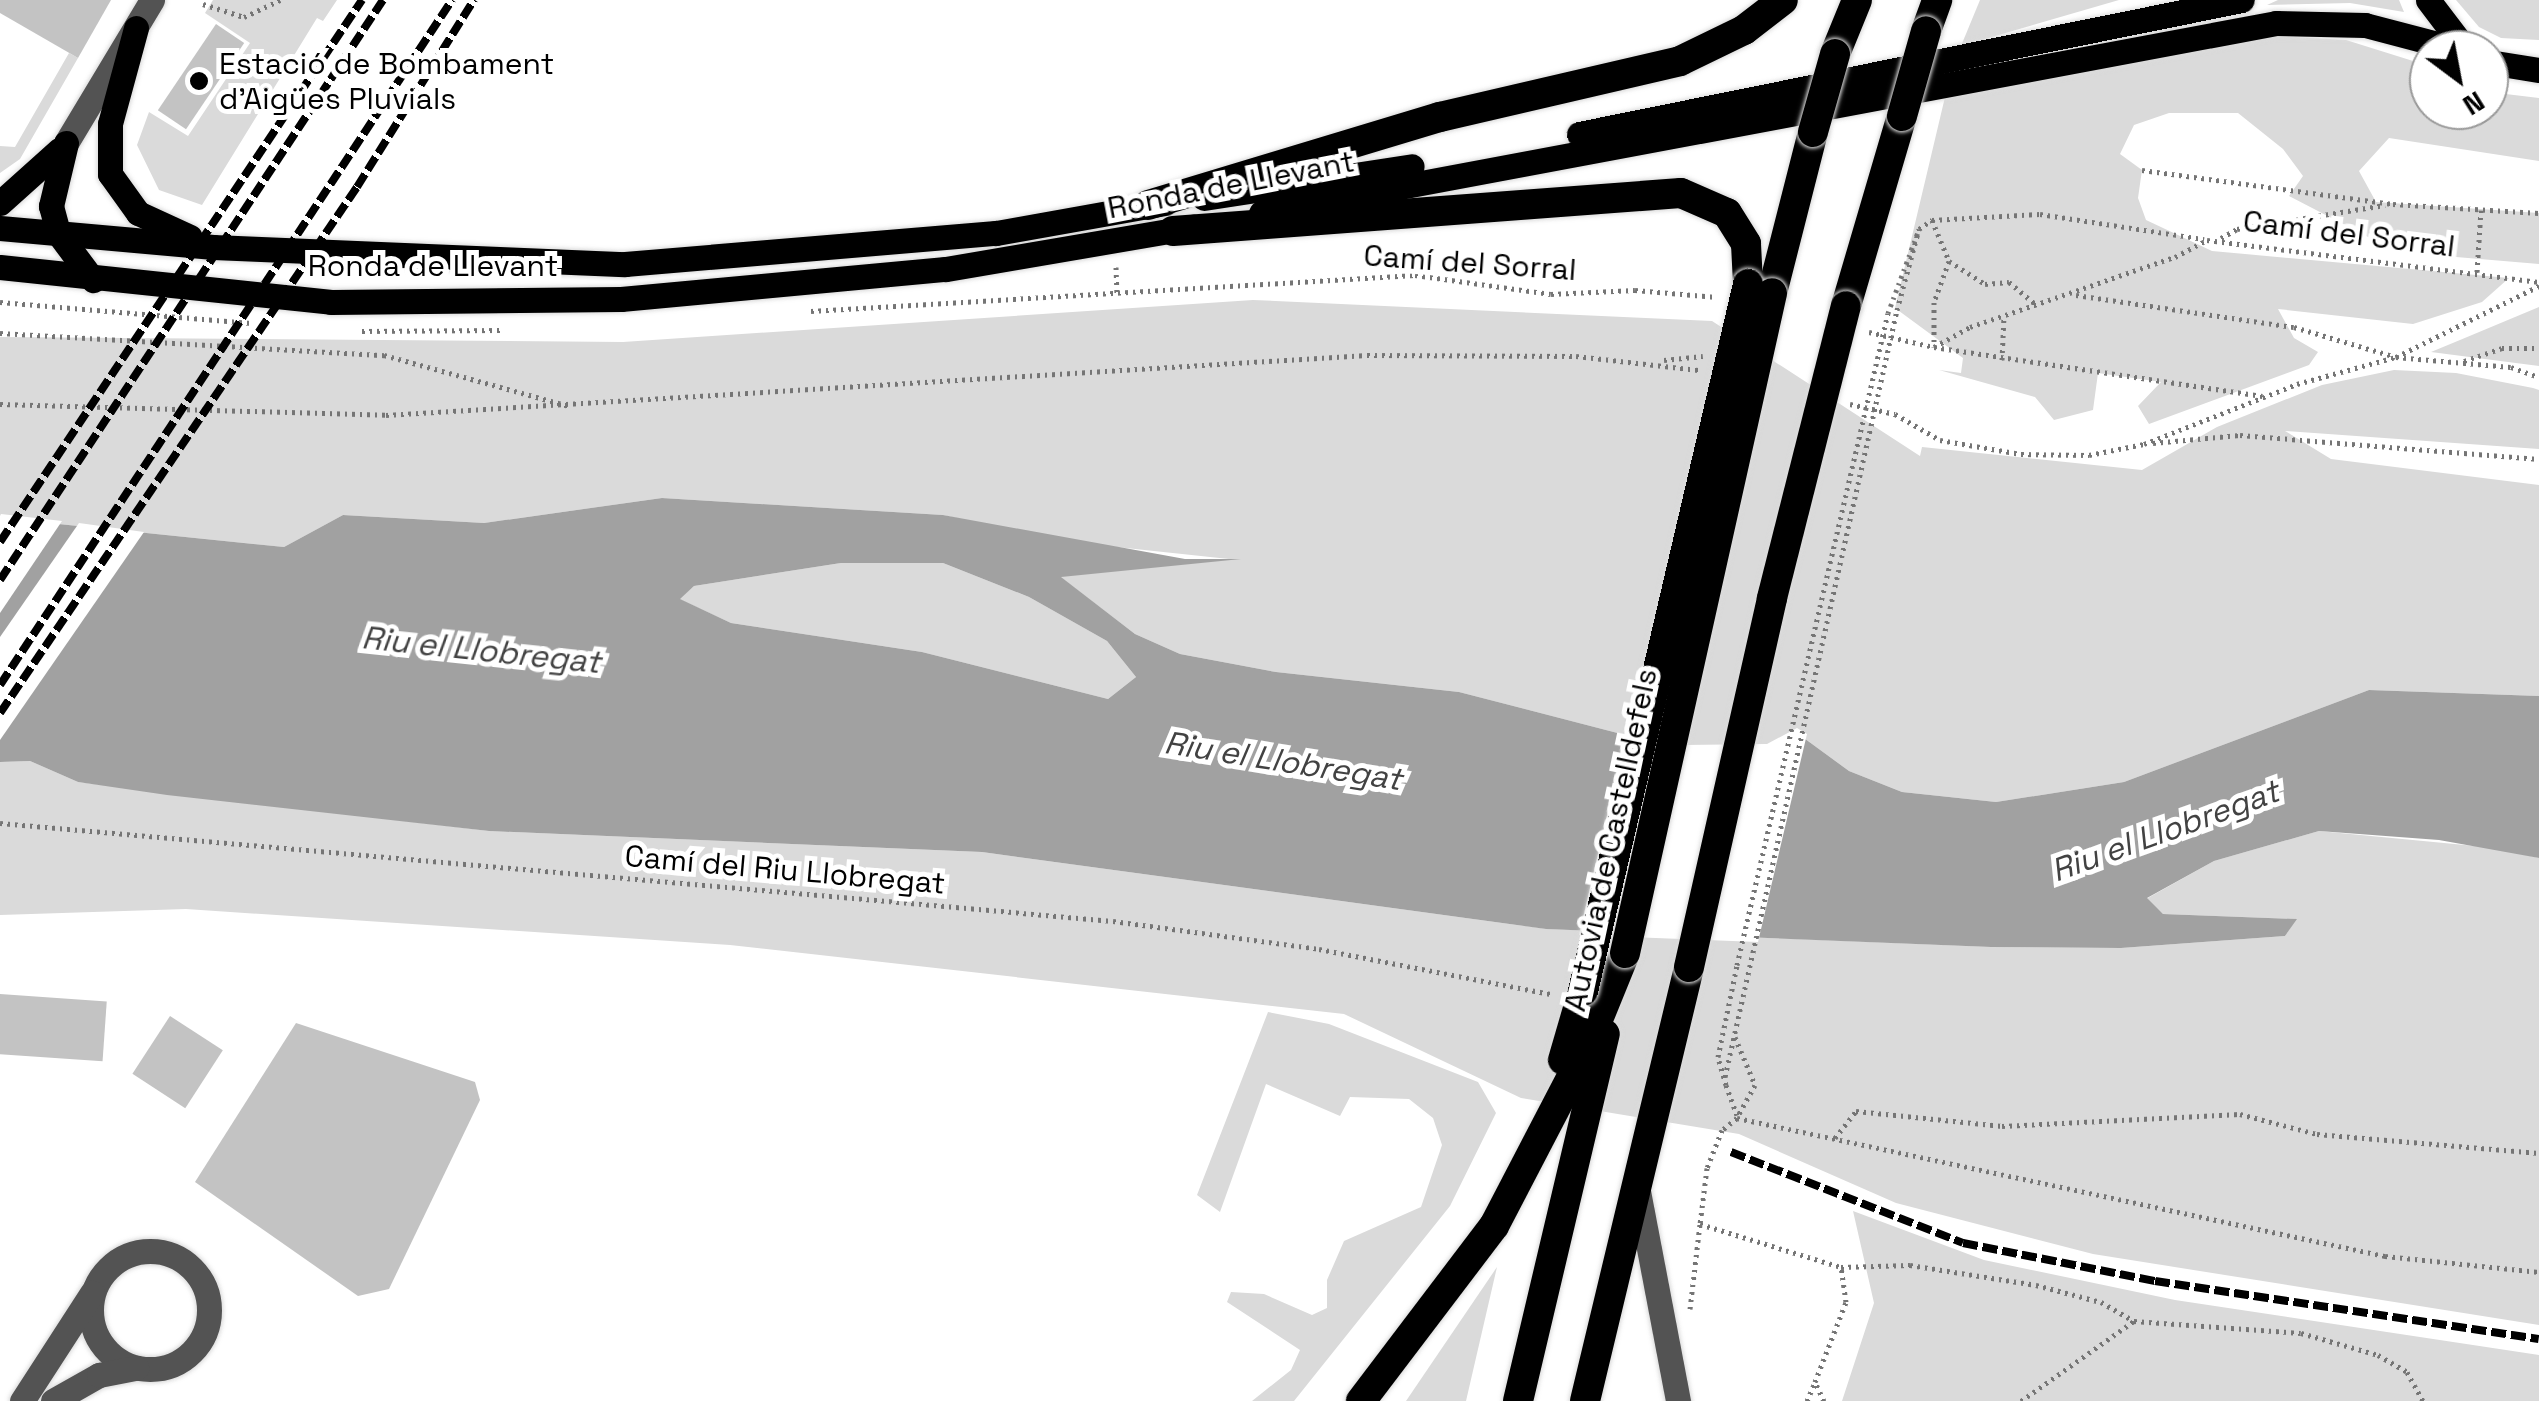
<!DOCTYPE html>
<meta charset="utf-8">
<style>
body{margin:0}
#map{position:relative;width:2539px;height:1401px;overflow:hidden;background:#fff;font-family:"Space Grotesk",sans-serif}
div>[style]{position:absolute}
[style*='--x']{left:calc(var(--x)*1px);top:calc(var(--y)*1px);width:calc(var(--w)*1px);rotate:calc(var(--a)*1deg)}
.green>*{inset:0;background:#dadada}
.water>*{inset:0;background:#a1a1a1}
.pier>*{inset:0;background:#fff}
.building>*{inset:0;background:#c3c3c3;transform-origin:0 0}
.path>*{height:5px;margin-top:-2.5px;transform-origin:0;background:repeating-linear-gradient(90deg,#757575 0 2.5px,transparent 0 7.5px)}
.roads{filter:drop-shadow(0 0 2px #dbdbdb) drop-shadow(0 0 2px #dbdbdb)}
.minor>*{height:25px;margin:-12.5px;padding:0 12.5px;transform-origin:12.5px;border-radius:12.5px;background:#535353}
.minor>.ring{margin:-12.5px;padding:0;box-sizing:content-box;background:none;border:25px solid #535353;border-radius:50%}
.major>*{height:25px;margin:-12.5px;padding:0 12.5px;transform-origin:12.5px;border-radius:12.5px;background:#000}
.highway>*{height:30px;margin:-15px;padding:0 15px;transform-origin:15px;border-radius:15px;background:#000}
.rail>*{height:8px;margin-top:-4px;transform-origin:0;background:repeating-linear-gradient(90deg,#000 0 15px,transparent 0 20px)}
.path-bridge>*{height:5px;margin-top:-2.5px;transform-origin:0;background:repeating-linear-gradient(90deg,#757575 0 2.5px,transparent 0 7.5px)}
.bridges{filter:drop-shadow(0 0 2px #dbdbdb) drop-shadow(0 0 2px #dbdbdb)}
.highway-bridge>*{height:30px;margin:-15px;padding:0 15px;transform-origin:15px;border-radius:15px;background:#000}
.dots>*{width:28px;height:28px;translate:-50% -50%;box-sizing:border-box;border:5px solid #fff;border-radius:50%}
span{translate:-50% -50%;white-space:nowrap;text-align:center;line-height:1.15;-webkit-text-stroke:10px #fff;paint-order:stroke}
.poi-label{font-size:30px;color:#000}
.left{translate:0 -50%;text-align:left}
.street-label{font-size:30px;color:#000}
.water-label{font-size:32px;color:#424242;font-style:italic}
.north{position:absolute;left:2409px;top:30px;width:100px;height:100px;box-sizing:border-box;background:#fff;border:2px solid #999;border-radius:50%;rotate:148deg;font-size:28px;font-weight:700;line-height:40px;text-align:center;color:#000}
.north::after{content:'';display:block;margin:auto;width:35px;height:45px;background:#000;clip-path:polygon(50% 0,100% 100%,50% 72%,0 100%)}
</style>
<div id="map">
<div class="green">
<i style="clip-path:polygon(213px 0,337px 0,323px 21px,317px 18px,202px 205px,159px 190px,137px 145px,149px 112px,188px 136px,250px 43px,205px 13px)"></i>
<i style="clip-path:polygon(1980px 0,2119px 0,1961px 46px)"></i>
<i style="clip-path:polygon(2278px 0,2399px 0,2404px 12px,2350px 3px,2267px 5px)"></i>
<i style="clip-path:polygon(2456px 0,2539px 0,2539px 40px,2501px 38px,2479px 27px)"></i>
<i style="clip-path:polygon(2259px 35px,2346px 40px,2429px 66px,2429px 110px,2489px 110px,2489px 92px,2539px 98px,2539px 161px,2389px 138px,2359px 171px,2376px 202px,2539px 213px,2539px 264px,2397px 252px,2289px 196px,2303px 176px,2283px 149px,2238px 113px,2169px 113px,2134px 125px,2120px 154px,2142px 170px,2138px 198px,2146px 220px,2212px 251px,2509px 278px,2482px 302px,2413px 324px,2278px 309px,2294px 338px,2318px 352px,2309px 365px,2149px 424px,2138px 406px,2161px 382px,2098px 373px,2093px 410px,2054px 420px,2035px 397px,1939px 370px,1961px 373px,1963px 358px,1895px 308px,1945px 97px)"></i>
<i style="clip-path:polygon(69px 53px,78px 58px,20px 159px,0 173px,0 146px,15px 147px)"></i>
<i style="clip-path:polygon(1253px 300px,1712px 321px,1920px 456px,1922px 447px,2142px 470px,2217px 427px,2322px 385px,2394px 370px,2456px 373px,2533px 388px,2539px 390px,2539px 449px,2285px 431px,2331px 459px,2539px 485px,2539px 696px,2369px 690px,2124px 782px,1996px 802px,1902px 792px,1849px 771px,1797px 733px,1768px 749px,1683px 750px,1459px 692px,1276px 672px,1180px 654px,1135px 634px,1059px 576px,1229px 559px,1060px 541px,943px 515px,662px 498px,484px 523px,343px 515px,284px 547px,0 518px,0 337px,623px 342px)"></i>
<i style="clip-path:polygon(2539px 307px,2539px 366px,2431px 352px,2460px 340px)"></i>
<i style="clip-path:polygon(841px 563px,943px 563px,1029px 597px,1107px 641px,1136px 677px,1108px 699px,922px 652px,731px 623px,679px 599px,694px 586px)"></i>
<i style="clip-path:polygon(30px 761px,78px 782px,489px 831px,982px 852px,1547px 929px,1991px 947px,2121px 948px,2285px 936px,2296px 919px,2163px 914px,2146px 899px,2214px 861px,2319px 831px,2496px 848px,2539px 858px,2539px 1325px,2093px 1254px,1896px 1203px,1739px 1134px,1521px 1098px,1344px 1014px,730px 945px,186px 909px,0 915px,0 762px)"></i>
<i style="clip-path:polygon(1268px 1012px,1329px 1024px,1478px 1082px,1496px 1113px,1450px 1206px,1294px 1401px,1252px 1401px,1291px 1370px,1300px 1350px,1227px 1302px,1231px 1292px,1264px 1294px,1312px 1315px,1327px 1308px,1327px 1280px,1344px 1241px,1421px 1207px,1442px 1145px,1433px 1118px,1409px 1099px,1350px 1097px,1340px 1116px,1266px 1084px,1220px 1212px,1197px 1195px)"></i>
<i style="clip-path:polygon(1853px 1211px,1984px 1260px,2175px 1300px,2539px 1355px,2539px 1401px,1842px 1401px,1874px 1303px)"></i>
<i style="clip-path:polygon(1497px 1267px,1466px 1401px,1406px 1401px)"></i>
</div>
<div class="water">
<i style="clip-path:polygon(evenodd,662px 498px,943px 515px,1185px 559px,1241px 559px,1061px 577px,1135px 634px,1180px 654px,1276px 672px,1459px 692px,1683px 750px,1768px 749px,1797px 733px,1849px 771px,1902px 792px,1996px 802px,2124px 782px,2369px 690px,2539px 696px,2539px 858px,2439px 840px,2319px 831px,2214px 861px,2147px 898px,2163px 914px,2297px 919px,2285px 936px,2121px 948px,1991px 947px,1546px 929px,982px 852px,489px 831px,167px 795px,78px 782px,30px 761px,0 762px,0 518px,284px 547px,343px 515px,484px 523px,662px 498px,841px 563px,943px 563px,1029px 597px,1107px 641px,1136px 677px,1108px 699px,922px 652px,731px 623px,680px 599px,694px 586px,841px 563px)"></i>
</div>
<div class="pier">
<i style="clip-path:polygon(1px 514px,62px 521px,0 613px,0 516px)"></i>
<i style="clip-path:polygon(79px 523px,144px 532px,0 740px,0 637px)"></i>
<i style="clip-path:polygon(1797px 728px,1807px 734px,1758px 942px,1579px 935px,1627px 730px,1684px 745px,1767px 744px)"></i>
</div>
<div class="building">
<i style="clip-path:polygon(0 0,111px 0,78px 58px,0 13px)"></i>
<i style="left:216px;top:24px;width:34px;height:104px;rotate:34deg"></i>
<i style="left:0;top:994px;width:107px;height:60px;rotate:4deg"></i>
<i style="left:170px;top:1016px;width:63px;height:69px;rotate:33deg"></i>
<i style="clip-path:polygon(296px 1023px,475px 1082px,480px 1100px,389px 1289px,358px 1296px,195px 1182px)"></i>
</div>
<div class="path">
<i style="--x:203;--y:4;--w:43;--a:17.6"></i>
<i style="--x:244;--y:17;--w:40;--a:-25"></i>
<i style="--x:2142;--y:170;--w:253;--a:7.7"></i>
<i style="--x:2393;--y:204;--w:146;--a:3.5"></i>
<i style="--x:1932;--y:220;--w:44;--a:67.5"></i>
<i style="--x:1949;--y:261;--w:43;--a:32.6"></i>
<i style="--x:1985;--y:284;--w:24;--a:-5"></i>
<i style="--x:2009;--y:282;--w:35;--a:40"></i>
<i style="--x:2221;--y:238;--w:18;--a:-29"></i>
<i style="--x:2237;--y:229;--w:150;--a:-9.2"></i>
<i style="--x:1949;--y:261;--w:44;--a:110.1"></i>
<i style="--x:1934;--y:302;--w:45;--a:90"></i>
<i style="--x:1934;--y:347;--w:332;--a:8.5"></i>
<i style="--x:1116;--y:267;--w:27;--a:88"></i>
<i style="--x:2477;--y:272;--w:62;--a:-86.3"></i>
<i style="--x:2076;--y:295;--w:220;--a:8.4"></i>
<i style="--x:2294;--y:327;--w:106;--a:16.4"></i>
<i style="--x:2396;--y:357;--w:115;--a:5"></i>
<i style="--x:2511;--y:367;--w:30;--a:20"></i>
<i style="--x:0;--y:302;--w:252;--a:4.8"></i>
<i style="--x:1897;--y:310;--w:84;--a:-74.8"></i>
<i style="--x:1919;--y:229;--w:16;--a:-35"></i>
<i style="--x:1932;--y:220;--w:108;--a:-3.2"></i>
<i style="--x:2040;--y:214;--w:166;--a:8.7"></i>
<i style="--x:811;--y:311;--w:605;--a:-3.41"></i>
<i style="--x:1415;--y:275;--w:137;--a:8"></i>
<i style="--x:1551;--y:294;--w:84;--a:-2.7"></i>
<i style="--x:1635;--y:290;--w:82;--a:4.9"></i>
<i style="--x:362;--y:331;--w:139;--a:-0.4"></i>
<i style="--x:1869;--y:332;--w:67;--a:13"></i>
<i style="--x:1934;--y:347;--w:41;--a:-29.1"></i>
<i style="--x:1970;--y:327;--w:217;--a:-18.9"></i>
<i style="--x:2175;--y:257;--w:36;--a:-28"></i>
<i style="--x:2207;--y:240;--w:335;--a:7.2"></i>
<i style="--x:0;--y:333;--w:385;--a:3.3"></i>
<i style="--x:384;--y:355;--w:192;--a:15.4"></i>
<i style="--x:1664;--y:360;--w:39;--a:-6"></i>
<i style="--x:2002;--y:360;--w:44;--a:-87.4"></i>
<i style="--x:2464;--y:361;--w:40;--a:-18.9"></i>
<i style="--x:2502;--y:348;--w:37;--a:0"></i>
<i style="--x:0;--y:404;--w:386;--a:1.6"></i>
<i style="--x:386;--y:415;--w:983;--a:-3.5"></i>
<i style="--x:1367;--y:355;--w:209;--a:0.3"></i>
<i style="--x:1576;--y:356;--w:123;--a:6.5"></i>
<i style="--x:1850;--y:404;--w:46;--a:12.5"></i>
<i style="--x:1895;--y:414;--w:52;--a:30"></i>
<i style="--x:1940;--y:440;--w:82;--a:9.8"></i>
<i style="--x:2021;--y:454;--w:68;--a:0.8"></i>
<i style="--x:2089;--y:455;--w:56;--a:-11.3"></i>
<i style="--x:2144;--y:444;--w:164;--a:-21.4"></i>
<i style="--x:2297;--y:384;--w:103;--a:-15.3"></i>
<i style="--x:2396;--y:357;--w:160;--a:-26.4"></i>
<i style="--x:2153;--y:443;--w:87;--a:-5.3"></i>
<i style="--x:2240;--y:435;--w:300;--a:4.6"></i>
<i style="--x:0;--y:823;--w:1117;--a:5.03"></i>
<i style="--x:1113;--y:921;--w:208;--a:7.7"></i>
<i style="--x:1319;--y:949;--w:236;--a:11"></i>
<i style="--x:1735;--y:1037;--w:52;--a:67.4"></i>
<i style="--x:1755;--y:1085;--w:38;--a:119"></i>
<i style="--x:1737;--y:1118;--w:19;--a:141"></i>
<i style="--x:1722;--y:1130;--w:41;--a:111.5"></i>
<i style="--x:1707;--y:1168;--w:56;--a:97.1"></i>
<i style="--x:1700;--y:1224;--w:147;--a:17"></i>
<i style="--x:1841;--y:1267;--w:69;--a:-1.7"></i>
<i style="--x:1910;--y:1265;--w:128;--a:9"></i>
<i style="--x:2036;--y:1285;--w:67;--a:14.7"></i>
<i style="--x:2101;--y:1302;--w:38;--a:30"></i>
<i style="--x:1726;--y:1085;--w:32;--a:70"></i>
<i style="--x:1737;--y:1118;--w:663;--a:12.02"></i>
<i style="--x:2385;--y:1256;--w:155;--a:5.9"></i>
<i style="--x:1835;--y:1138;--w:34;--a:-52"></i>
<i style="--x:1856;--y:1111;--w:147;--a:5.9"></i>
<i style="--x:2002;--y:1126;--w:238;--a:-2.9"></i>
<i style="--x:2240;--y:1114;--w:80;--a:14.6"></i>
<i style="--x:2317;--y:1134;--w:223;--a:4.9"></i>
<i style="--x:1690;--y:1309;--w:86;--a:-83.3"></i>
<i style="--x:1807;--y:1401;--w:21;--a:-67"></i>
<i style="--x:1824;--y:1401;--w:21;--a:-115"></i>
<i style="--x:1815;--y:1382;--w:86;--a:-68.8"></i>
<i style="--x:1846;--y:1302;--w:35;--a:-98"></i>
<i style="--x:2021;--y:1401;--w:138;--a:-35.3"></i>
<i style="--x:2134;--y:1321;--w:167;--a:4.1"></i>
<i style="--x:2301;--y:1333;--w:80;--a:15.9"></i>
<i style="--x:2378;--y:1355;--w:34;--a:30"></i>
<i style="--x:2407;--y:1372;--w:33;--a:61"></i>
</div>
<div class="roads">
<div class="minor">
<i style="--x:66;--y:143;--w:167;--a:-59"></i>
<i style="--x:1638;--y:1191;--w:214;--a:79.2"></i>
<i class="ring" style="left:91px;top:1251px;width:93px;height:93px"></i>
<i style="--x:22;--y:1401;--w:129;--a:-57.1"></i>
<i style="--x:53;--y:1401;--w:53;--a:-29.5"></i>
<i style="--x:99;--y:1375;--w:38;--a:-11"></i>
</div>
<div class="major">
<i style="--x:2428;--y:0;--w:63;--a:52.8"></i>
<i style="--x:136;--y:28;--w:99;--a:105.2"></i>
<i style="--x:110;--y:124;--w:50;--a:90"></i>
<i style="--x:110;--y:174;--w:48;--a:54.3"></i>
<i style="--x:138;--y:213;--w:57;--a:24.8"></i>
<i style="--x:2489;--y:62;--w:51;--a:9.1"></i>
<i style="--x:1579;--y:134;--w:676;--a:-11.43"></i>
<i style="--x:66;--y:143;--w:65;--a:103.4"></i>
<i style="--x:51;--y:206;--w:28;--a:75"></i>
<i style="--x:58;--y:233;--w:59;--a:53.3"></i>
<i style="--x:1204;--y:198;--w:210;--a:-8.7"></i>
<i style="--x:0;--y:203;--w:79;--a:-41.9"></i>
<i style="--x:1261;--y:213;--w:1033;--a:-10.6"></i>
<i style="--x:2276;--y:23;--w:89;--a:1.3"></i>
<i style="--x:2365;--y:25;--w:98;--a:14.7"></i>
<i style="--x:0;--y:228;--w:214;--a:5.1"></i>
<i style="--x:213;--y:247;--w:412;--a:2.4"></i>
<i style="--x:625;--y:264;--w:372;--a:-4.8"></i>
<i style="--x:996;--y:233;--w:172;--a:-10.1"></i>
<i style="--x:0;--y:267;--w:333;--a:6"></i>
<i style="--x:331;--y:302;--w:290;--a:-0.6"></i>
<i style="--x:621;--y:299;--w:326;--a:-5.3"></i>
<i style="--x:946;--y:269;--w:251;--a:-9.7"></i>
</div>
<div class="highway">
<i style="--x:1926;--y:31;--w:33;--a:-70"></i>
<i style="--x:1835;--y:54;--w:58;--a:-67.8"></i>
<i style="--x:1148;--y:205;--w:305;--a:-16.8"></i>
<i style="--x:1440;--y:117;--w:246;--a:-13.1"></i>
<i style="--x:1680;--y:61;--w:71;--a:-25.8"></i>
<i style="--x:1744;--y:30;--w:49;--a:-37.6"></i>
<i style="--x:1173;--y:231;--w:509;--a:-4.28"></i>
<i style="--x:1681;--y:193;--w:50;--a:23.5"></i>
<i style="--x:1727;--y:213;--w:36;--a:58"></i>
<i style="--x:1746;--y:244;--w:40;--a:87.1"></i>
<i style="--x:1772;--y:293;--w:166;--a:-75.7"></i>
<i style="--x:1846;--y:306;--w:198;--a:-73.6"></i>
<i style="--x:1563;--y:1060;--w:72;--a:-73.8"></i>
<i style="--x:1361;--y:1401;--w:220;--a:-52.8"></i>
<i style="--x:1494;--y:1226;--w:199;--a:-62.5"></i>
<i style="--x:1586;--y:1049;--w:104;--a:-67.9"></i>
<i style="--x:1518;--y:1401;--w:377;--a:-76.7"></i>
<i style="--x:1585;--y:1401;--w:446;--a:-76.5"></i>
</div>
</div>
<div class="rail">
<i style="--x:0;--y:542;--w:652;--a:-56.26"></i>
<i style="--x:0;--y:580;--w:695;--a:-56.56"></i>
<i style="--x:0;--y:685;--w:821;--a:-56.58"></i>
<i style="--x:0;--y:713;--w:636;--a:-55.83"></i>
<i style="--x:357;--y:187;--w:221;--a:-58"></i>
<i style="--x:1731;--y:1152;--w:249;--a:21.4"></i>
<i style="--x:1963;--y:1243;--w:196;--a:11.2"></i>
<i style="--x:2155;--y:1281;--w:388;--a:8.6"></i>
</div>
<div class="path-bridge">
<i style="--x:1725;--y:1077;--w:786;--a:-77.36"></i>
<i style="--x:1726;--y:1085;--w:29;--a:-106"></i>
<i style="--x:1718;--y:1057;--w:94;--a:-78.3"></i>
<i style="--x:1737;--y:965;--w:669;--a:-76.96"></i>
<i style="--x:1888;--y:313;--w:90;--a:-69.7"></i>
</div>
<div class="bridges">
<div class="highway-bridge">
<i style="--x:1902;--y:116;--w:88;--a:-74.2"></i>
<i style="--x:1813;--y:132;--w:81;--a:-74.2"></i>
<i style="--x:1625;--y:953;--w:676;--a:-77.44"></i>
<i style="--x:1689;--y:967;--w:378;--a:-77.3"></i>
<i style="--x:1772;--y:598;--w:301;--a:-75.8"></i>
<i style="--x:1583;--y:991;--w:726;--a:-76.86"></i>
</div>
</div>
<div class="dots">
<i style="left:199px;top:81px;background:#000"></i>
</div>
<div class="poi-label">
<span class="left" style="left:219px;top:81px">Estació de Bombament<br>d'Aigües Pluvials</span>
</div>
<div class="street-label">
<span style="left:1231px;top:185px;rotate:-11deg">Ronda de Llevant</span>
<span style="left:2349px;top:234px;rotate:7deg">Camí del Sorral</span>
<span style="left:1470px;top:263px;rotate:4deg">Camí del Sorral</span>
<span style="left:433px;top:266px">Ronda de Llevant</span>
<span style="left:1611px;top:840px;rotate:-78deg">Autovia de Castelldefels</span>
<span style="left:785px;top:870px;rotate:5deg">Camí del Riu Llobregat</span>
</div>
<div class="water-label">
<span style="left:481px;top:650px;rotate:6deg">Riu el Llobregat</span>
<span style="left:1283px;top:761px;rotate:9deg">Riu el Llobregat</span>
<span style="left:2165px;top:831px;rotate:-20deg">Riu el Llobregat</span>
</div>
<div class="north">N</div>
</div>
